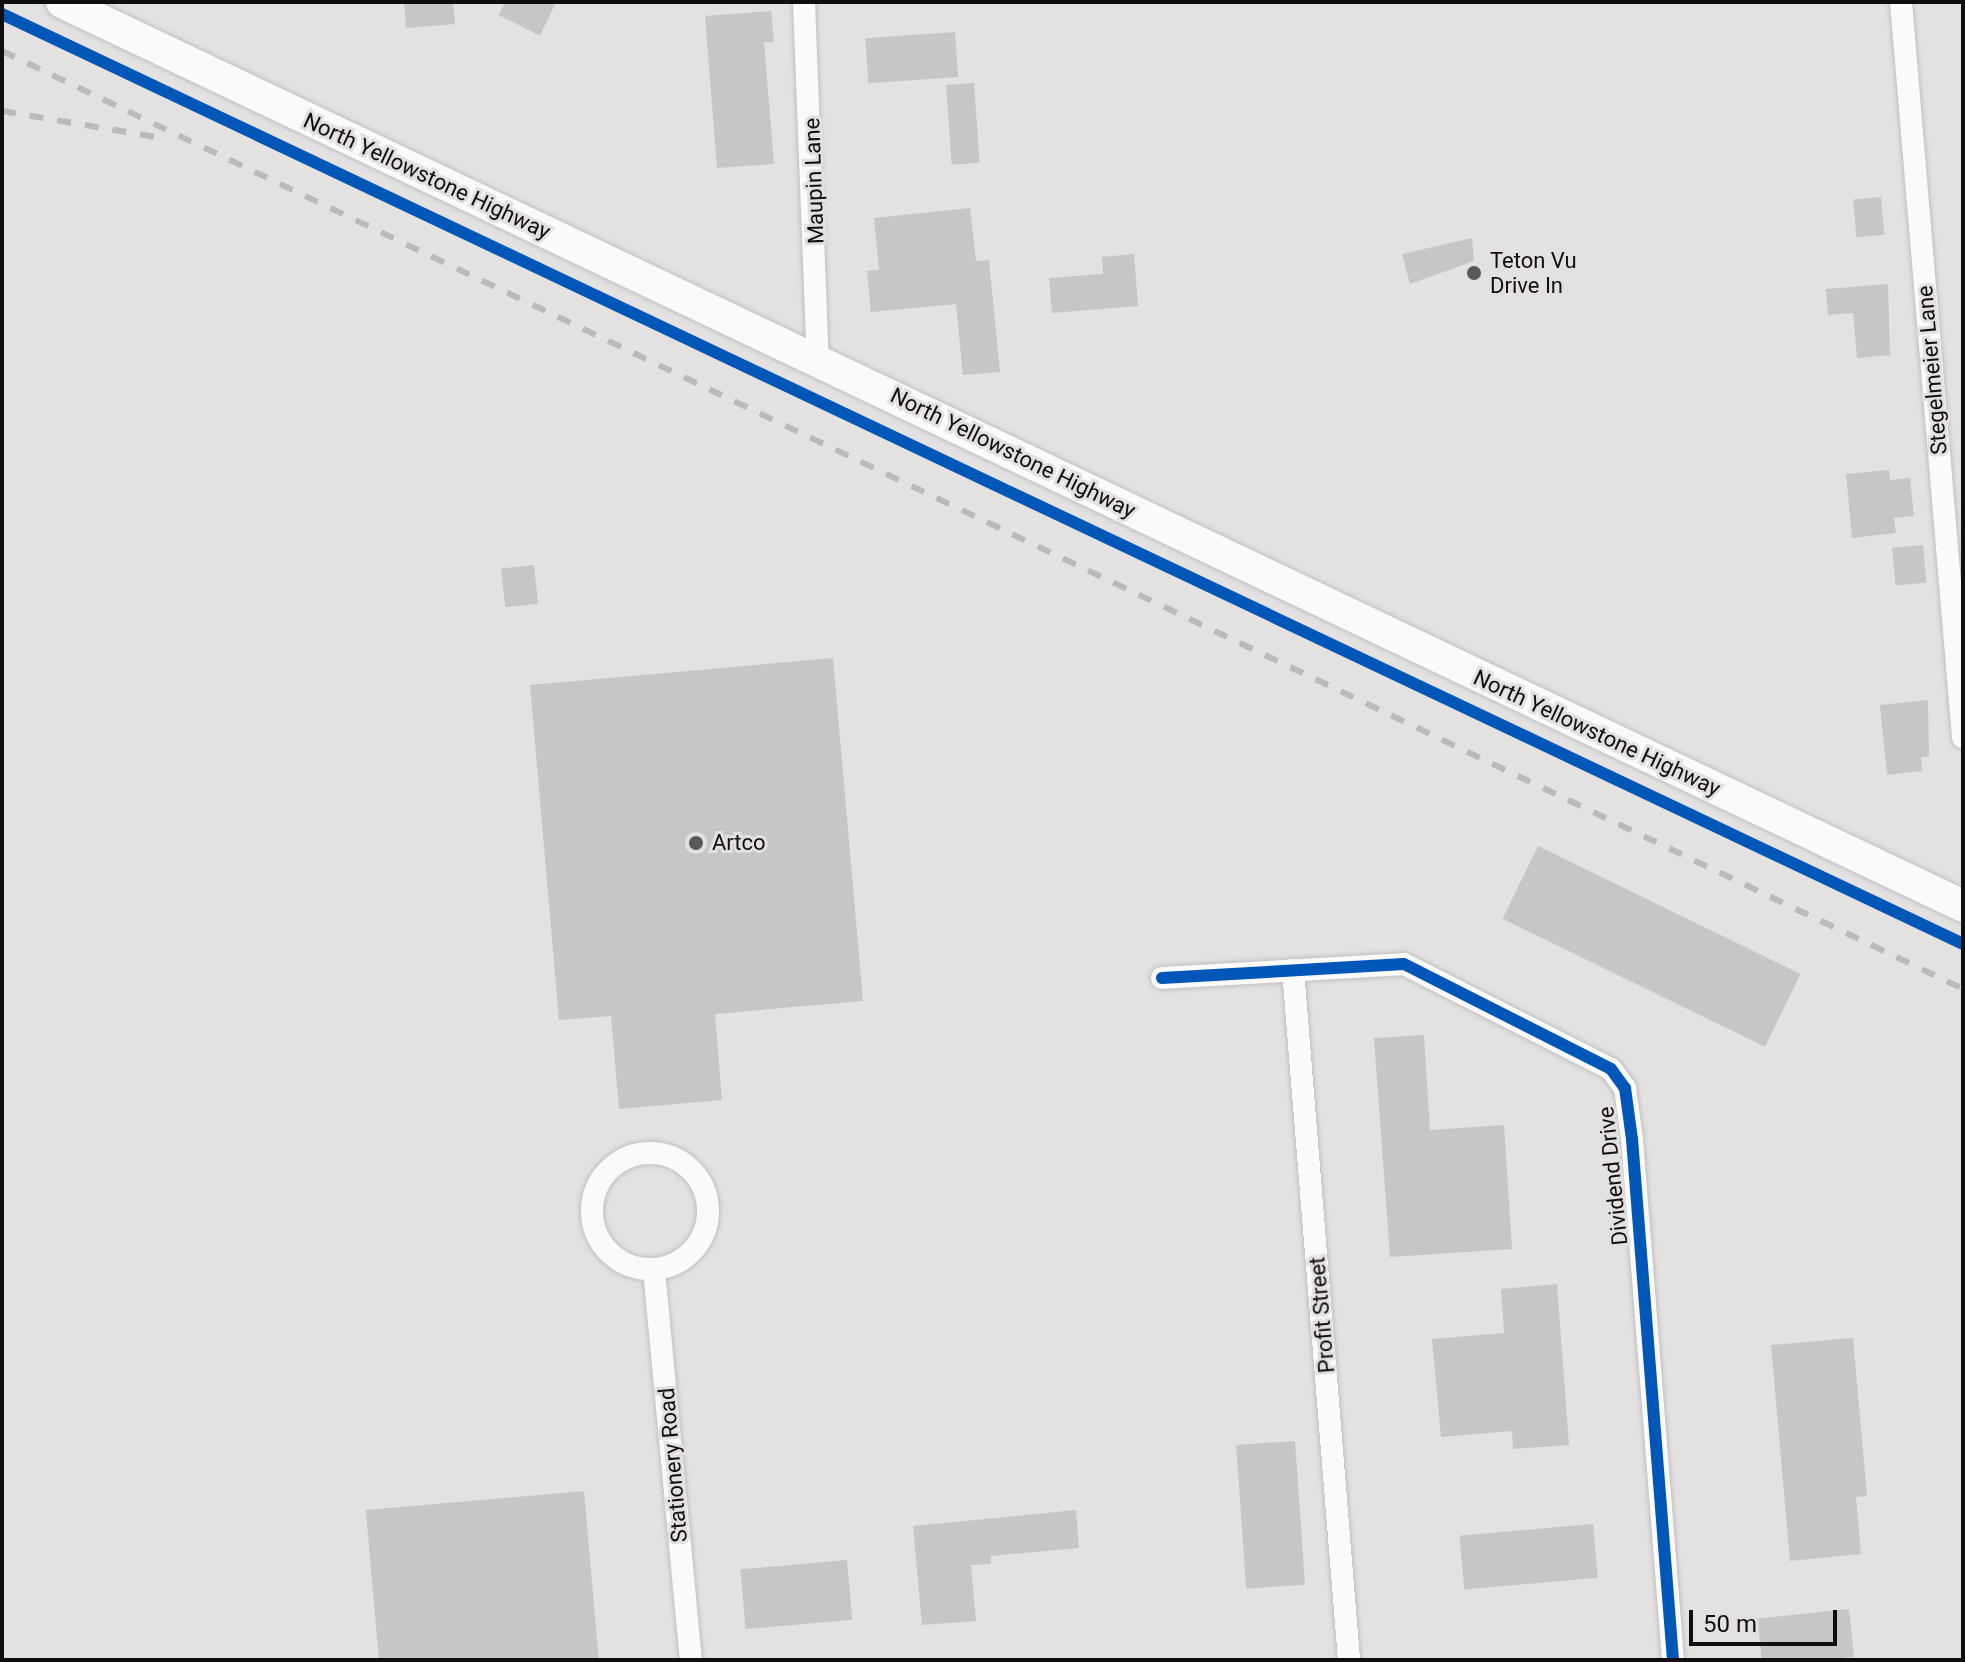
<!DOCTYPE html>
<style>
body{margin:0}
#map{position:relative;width:1965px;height:1662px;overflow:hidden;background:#e4e1e1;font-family:Roboto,sans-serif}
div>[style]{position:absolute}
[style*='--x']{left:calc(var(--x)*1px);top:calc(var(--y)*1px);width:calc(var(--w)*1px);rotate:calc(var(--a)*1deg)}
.building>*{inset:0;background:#c7c5c5;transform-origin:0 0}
.roads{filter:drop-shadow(0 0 2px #c1bfbf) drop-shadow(0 0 2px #c1bfbf)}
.minor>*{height:22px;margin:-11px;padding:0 11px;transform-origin:11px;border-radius:11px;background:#fbfafa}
.minor>.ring{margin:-11px;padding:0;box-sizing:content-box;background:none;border:22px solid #fbfafa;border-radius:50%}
.secondary>*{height:32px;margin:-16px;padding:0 16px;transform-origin:16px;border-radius:16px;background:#fbfafa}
.rail>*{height:6px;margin-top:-3px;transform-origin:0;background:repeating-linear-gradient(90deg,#bbbaba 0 14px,transparent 0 28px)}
.cycleway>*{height:12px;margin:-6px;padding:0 6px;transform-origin:6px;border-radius:6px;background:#0057b8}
.dots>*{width:22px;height:22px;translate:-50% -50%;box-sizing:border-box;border:4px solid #e5e0e0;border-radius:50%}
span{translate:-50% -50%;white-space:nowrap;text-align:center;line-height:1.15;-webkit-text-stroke:6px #e5e0e0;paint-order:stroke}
.street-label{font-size:22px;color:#100e0e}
.poi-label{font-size:22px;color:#100e0e}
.left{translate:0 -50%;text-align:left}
.frame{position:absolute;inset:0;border:4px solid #100e0e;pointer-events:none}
.scale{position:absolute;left:1689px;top:1610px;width:148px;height:36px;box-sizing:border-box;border:4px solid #100e0e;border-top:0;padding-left:10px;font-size:24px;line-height:28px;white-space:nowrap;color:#100e0e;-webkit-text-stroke:6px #e5e0e0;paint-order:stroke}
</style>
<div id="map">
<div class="building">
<i style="clip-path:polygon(404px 2px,453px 2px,455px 24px,406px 28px)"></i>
<i style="clip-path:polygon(505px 2px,556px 2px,540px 36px,499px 15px)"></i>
<i style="clip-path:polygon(771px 11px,774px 42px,764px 42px,774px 164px,717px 168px,705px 16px)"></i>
<i style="left:955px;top:32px;width:45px;height:90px;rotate:86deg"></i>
<i style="left:974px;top:83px;width:80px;height:28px;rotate:86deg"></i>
<i style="left:1881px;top:197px;width:38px;height:28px;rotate:85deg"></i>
<i style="clip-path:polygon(970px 208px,976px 261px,989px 260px,1000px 372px,963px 375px,956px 304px,871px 312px,867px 271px,879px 270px,874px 218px)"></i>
<i style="clip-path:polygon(1472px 238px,1474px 261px,1410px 284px,1402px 254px)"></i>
<i style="clip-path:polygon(1134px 254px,1138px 306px,1052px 313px,1049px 278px,1103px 274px,1102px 257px)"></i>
<i style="clip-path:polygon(1888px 284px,1890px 355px,1857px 358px,1853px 313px,1828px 315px,1826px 289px)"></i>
<i style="clip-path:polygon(1889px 470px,1890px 480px,1910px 478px,1914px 516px,1894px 518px,1896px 533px,1852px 538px,1846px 474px)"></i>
<i style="left:1923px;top:545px;width:38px;height:31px;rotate:85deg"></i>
<i style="left:534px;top:565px;width:39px;height:33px;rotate:84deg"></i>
<i style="clip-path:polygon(833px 658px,863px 1001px,715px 1014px,722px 1100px,619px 1109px,611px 1016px,559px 1020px,530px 685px)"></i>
<i style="clip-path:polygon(1928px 700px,1929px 757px,1921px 757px,1922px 771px,1887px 775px,1880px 705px)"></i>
<i style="left:1538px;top:846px;width:292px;height:81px;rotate:26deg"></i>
<i style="clip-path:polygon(1424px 1035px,1430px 1130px,1504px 1125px,1512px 1249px,1390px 1257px,1374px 1038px)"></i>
<i style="clip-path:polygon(1557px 1284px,1569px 1445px,1513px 1449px,1512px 1431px,1441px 1437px,1432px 1339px,1504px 1333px,1501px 1289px)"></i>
<i style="clip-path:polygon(1853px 1338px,1867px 1496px,1856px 1497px,1861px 1554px,1790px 1561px,1771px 1345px)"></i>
<i style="left:1295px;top:1441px;width:144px;height:59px;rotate:86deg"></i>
<i style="left:584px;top:1491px;width:170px;height:219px;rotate:85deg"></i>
<i style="clip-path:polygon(1076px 1510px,1079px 1548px,991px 1556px,991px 1564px,971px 1565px,976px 1621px,922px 1625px,913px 1526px)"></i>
<i style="left:1593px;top:1524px;width:54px;height:134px;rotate:85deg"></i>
<i style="left:847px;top:1560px;width:60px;height:107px;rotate:85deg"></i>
<i style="left:1849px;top:1609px;width:48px;height:92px;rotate:84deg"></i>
</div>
<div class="roads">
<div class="minor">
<i style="--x:804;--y:2;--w:358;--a:87.8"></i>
<i style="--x:1901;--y:2;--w:738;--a:85.18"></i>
<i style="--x:1293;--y:970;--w:692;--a:85.36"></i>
<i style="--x:1162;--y:978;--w:242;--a:-3.3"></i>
<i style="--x:1404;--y:964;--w:232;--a:26.9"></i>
<i style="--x:1611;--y:1069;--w:24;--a:54"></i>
<i style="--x:1625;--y:1088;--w:51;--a:82.2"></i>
<i style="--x:1632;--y:1139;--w:523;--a:85.5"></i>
<i class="ring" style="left:592px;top:1153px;width:94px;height:94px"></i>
<i style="--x:654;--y:1270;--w:392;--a:84.6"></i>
</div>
<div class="secondary">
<i style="--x:62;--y:2;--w:2105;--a:25.43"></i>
</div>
</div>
<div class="rail">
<i style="--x:2;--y:51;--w:2174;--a:25.56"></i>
<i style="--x:2;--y:111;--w:168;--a:9.6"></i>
</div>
<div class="cycleway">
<i style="--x:2;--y:14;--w:2170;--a:25.37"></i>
<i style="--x:1162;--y:978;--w:242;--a:-3.3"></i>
<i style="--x:1404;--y:964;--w:232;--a:26.9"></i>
<i style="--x:1611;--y:1069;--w:24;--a:54"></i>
<i style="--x:1625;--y:1088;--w:51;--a:82.2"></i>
<i style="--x:1632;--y:1139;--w:523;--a:85.5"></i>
</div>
<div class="dots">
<i style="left:1474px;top:273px;background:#5a5858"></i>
<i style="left:696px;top:843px;background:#5a5858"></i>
</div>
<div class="street-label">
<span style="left:427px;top:176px;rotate:25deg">North Yellowstone Highway</span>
<span style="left:814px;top:181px;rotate:-92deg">Maupin Lane</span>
<span style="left:1932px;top:370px;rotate:-95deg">Stegelmeier Lane</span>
<span style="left:1013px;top:453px;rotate:26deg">North Yellowstone Highway</span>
<span style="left:1597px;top:733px;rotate:25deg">North Yellowstone Highway</span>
<span style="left:1613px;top:1176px;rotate:-96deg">Dividend Drive</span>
<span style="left:1322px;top:1315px;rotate:-95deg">Profit Street</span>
<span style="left:673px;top:1465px;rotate:-95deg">Stationery Road</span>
</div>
<div class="poi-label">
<span class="left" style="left:1490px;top:273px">Teton Vu<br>Drive In</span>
<span class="left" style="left:712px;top:843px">Artco</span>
</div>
<div class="frame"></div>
<div class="scale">50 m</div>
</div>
